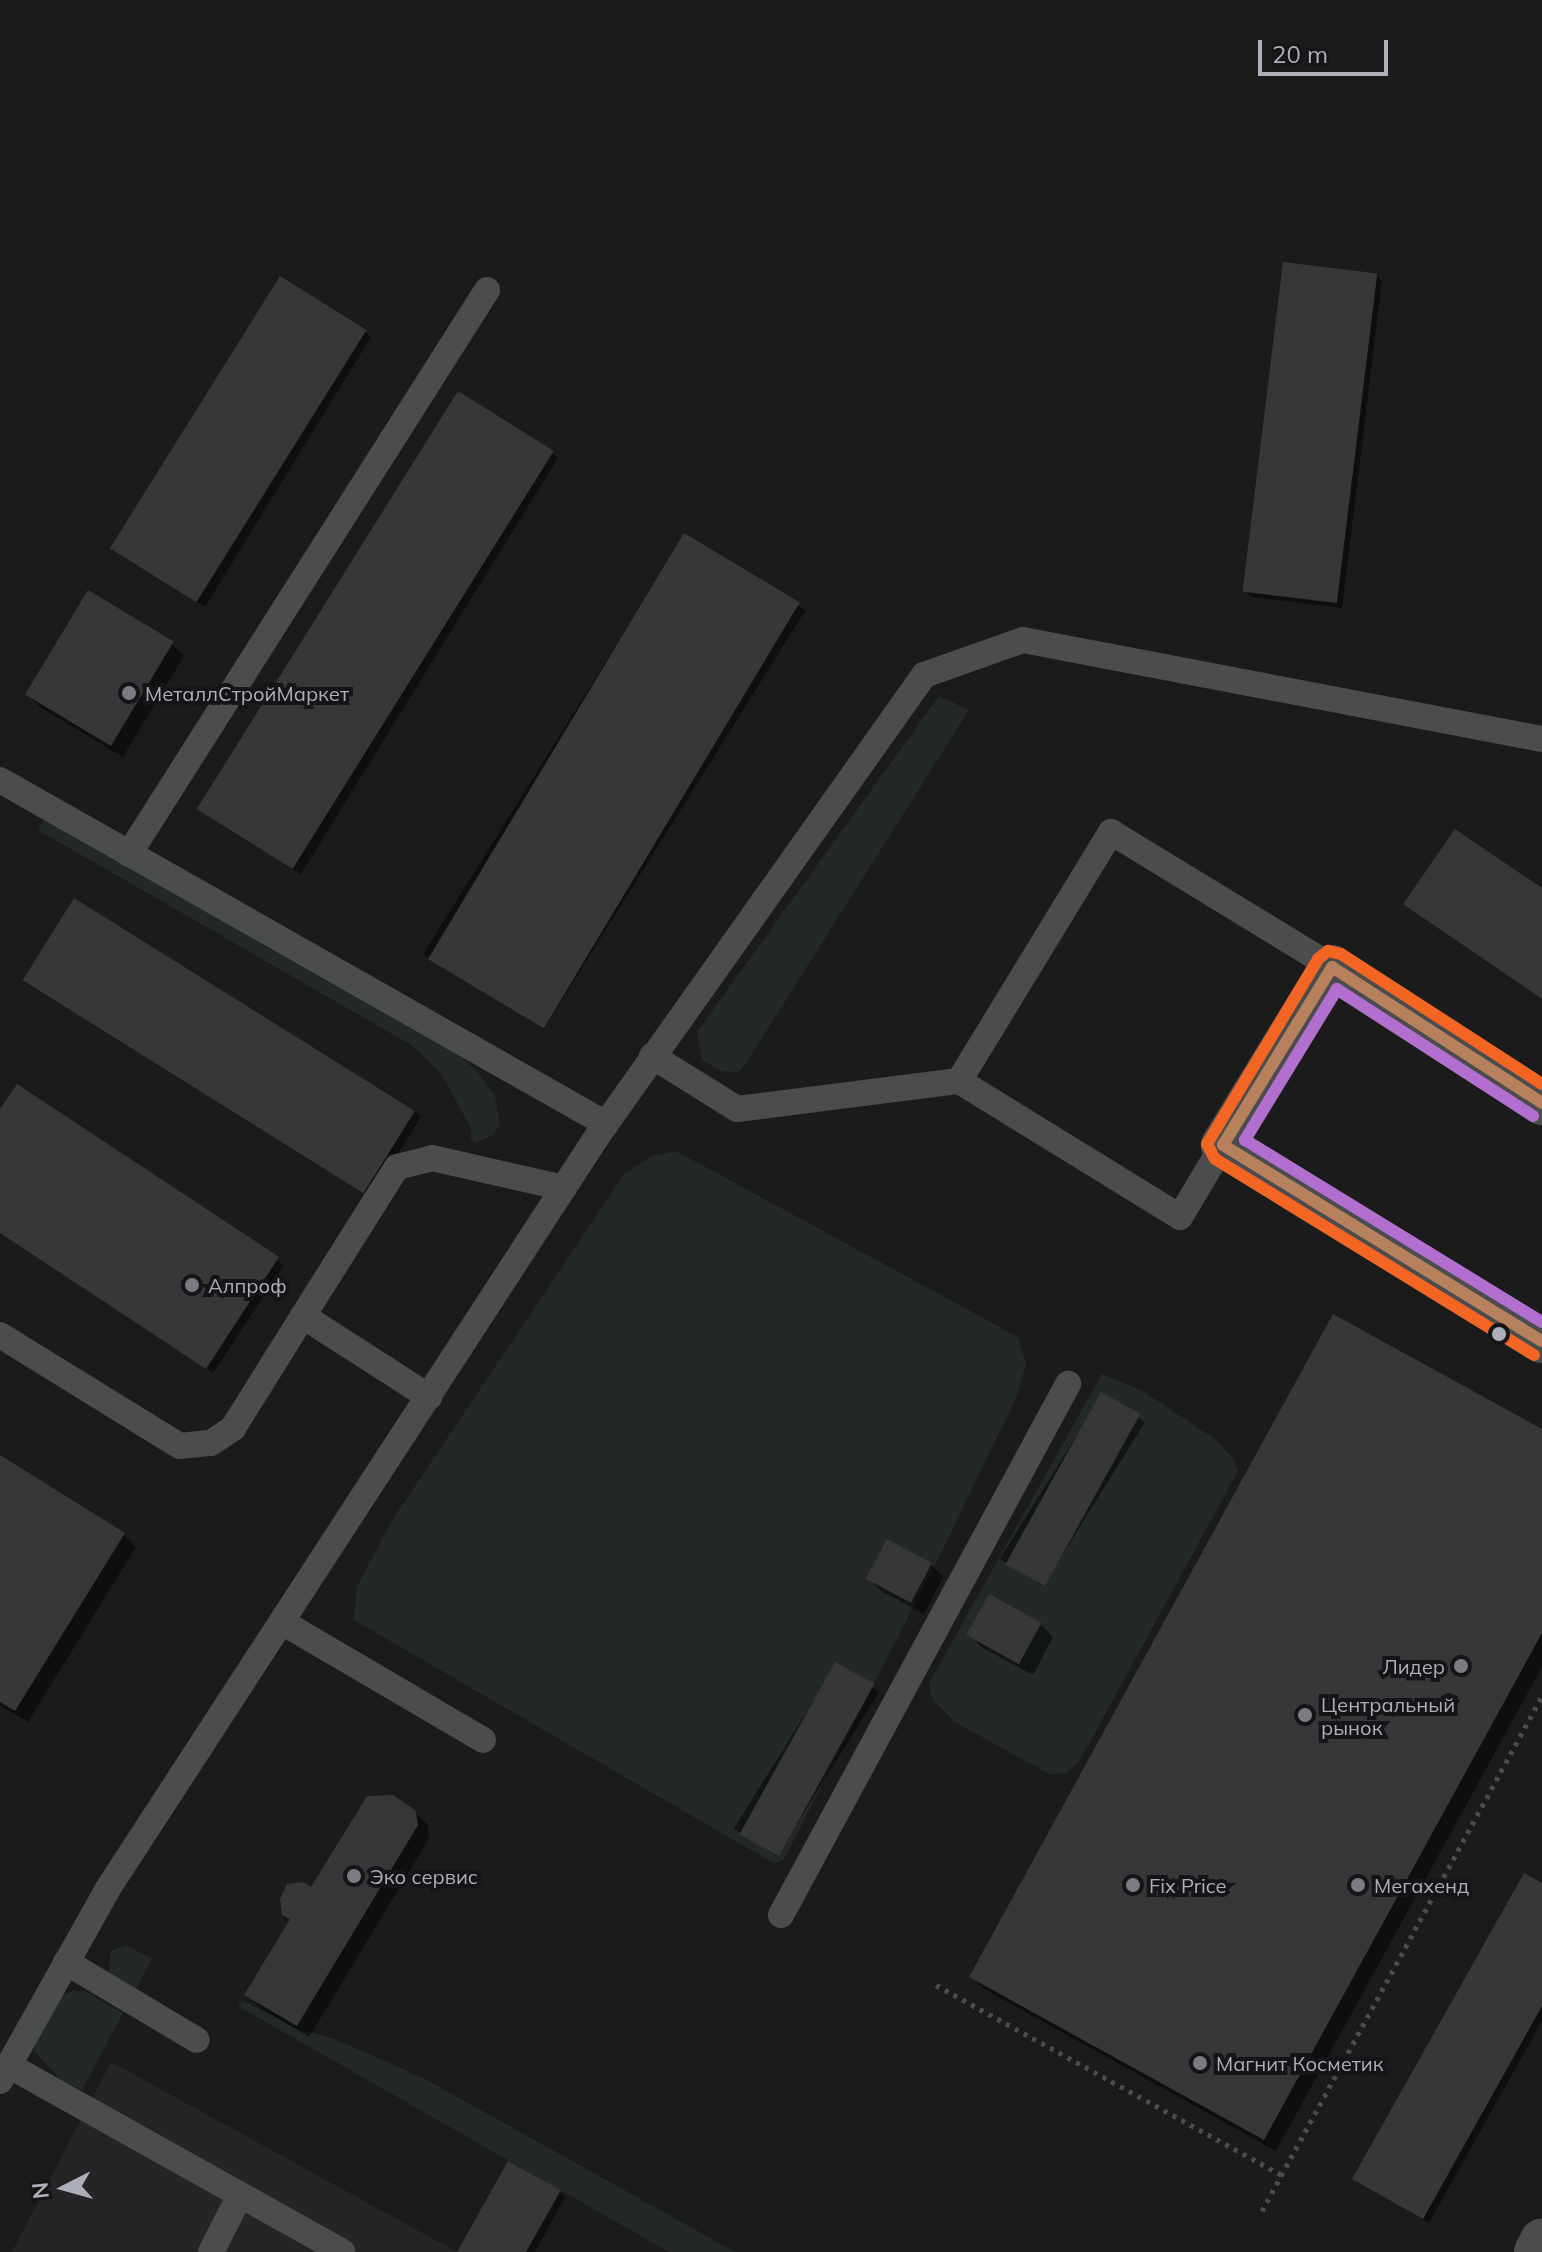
<!DOCTYPE html>
<meta charset="utf-8">
<style>
body{margin:0}
#map{position:relative;width:1542px;height:2252px;overflow:hidden;background:#1b1b1b;font-family:Mulish,sans-serif}
div>[style]{position:absolute}
[style*='--x']{left:calc(var(--x)*1px);top:calc(var(--y)*1px);width:calc(var(--w)*1px);rotate:calc(var(--a)*1deg)}
.built>*{inset:0;background:#252527}
.green>*{inset:0;background:#232a25}
.shadow>*{inset:0;background:#0007;transform-origin:0 0}
.building>*{inset:0;background:#373739;transform-origin:0 0}
.path>*{height:5px;margin-top:-2.5px;transform-origin:0;background:repeating-linear-gradient(90deg,#4c4c50 0 4px,transparent 0 10px)}
.lane>*{height:26px;margin:-13px;padding:0 13px;transform-origin:13px;border-radius:13px;background:#4b4c4e}
.street>*{height:44px;margin:-22px;padding:0 22px;transform-origin:22px;border-radius:22px;background:#4b4c4e}
.bus-1>*{height:12px;margin:-6px;padding:0 6px;transform-origin:6px;border-radius:6px;background:#b6815c}
.bus-2>*{height:12px;margin:-6px;padding:0 6px;transform-origin:6px;border-radius:6px;background:#f26522}
.bus-3>*{height:12px;margin:-6px;padding:0 6px;transform-origin:6px;border-radius:6px;background:#b36fd0}
.dots>*{width:22px;height:22px;translate:-50% -50%;box-sizing:border-box;border:4px solid #151517;border-radius:50%}
span{translate:-50% -50%;white-space:nowrap;text-align:center;line-height:1.15;-webkit-text-stroke:8px #151517;paint-order:stroke}
.poi-label{font-size:20px;color:#adafbb}
.left{translate:0 -50%;text-align:left}
.right{translate:-100% -50%;text-align:right}
.north{position:absolute;left:24px;top:2148px;width:80px;height:80px;-webkit-text-stroke:6px #151517;paint-order:stroke;rotate:264deg;font-size:22px;font-weight:700;line-height:32px;text-align:center;color:#adafbb}
.north::after{content:'';display:block;margin:auto;width:28px;height:36px;background:#adafbb;clip-path:polygon(50% 0,100% 100%,50% 72%,0 100%)}
.scale{position:absolute;left:1258px;top:40px;width:130px;height:36px;box-sizing:border-box;border:4px solid #adafbb;border-top:0;padding-left:10px;font-size:24px;line-height:28px;white-space:nowrap;color:#adafbb;-webkit-text-stroke:6px #151517;paint-order:stroke}
</style>
<div id="map">
<div class="built">
<i style="clip-path:polygon(111px 2062px,457px 2252px,12px 2252px)"></i>
</div>
<div class="green">
<i style="clip-path:polygon(939px 696px,969px 710px,748px 1060px,738px 1073px,721px 1071px,702px 1060px,697px 1032px)"></i>
<i style="clip-path:polygon(46px 815px,440px 1039px,477px 1071px,495px 1096px,500px 1125px,493px 1135px,475px 1143px,471px 1139px,471px 1128px,442px 1075px,413px 1046px,38px 830px)"></i>
<i style="clip-path:polygon(676px 1151px,1018px 1337px,1026px 1365px,1016px 1398px,939px 1557px,784px 1859px,775px 1864px,354px 1620px,357px 1587px,391px 1522px,625px 1173px,652px 1156px)"></i>
<i style="clip-path:polygon(1102px 1374px,1141px 1390px,1216px 1440px,1233px 1459px,1238px 1471px,1079px 1762px,1066px 1773px,1051px 1775px,955px 1722px,932px 1699px,929px 1683px)"></i>
<i style="clip-path:polygon(126px 1945px,152px 1959px,132px 1997px,109px 1973px,111px 1951px)"></i>
<i style="clip-path:polygon(73px 1991px,84px 1991px,123px 2013px,82px 2090px,61px 2080px,34px 2051px,35px 2034px,57px 1999px)"></i>
<i style="clip-path:polygon(242px 2000px,295px 2028px,335px 2039px,425px 2079px,735px 2252px,669px 2252px,238px 2006px)"></i>
</div>
<div class="shadow">
<i style="clip-path:polygon(1376px 275px,1382px 281px,1342px 608px,1251px 597px,1245px 591px)"></i>
<i style="clip-path:polygon(365px 331px,371px 337px,205px 607px,114px 549px)"></i>
<i style="clip-path:polygon(552px 452px,558px 458px,301px 874px,208px 815px)"></i>
<i style="left:685px;top:535px;width:142px;height:494px;rotate:32deg"></i>
<i style="clip-path:polygon(172px 644px,184px 656px,123px 757px,40px 707px,27px 694px)"></i>
<i style="clip-path:polygon(31px 986px,415px 1111px,421px 1117px,372px 1196px)"></i>
<i style="clip-path:polygon(17px 1087px,284px 1265px,213px 1373px,0 1233px,0 1113px)"></i>
<i style="left:1102px;top:1395px;width:51px;height:193px;rotate:32deg"></i>
<i style="clip-path:polygon(1542px 1431px,1542px 1667px,1276px 2151px,984px 1989px,971px 1977px)"></i>
<i style="clip-path:polygon(0 1458px,124px 1535px,136px 1547px,28px 1722px,0 1705px)"></i>
<i style="clip-path:polygon(931px 1564px,943px 1577px,924px 1614px,881px 1591px,869px 1579px)"></i>
<i style="clip-path:polygon(1041px 1624px,1053px 1637px,1033px 1675px,981px 1647px,969px 1634px)"></i>
<i style="left:836px;top:1665px;width:51px;height:193px;rotate:32deg"></i>
<i style="clip-path:polygon(415px 1813px,428px 1825px,429px 1839px,309px 2037px,259px 2007px,247px 1995px,291px 1921px,284px 1914px)"></i>
<i style="clip-path:polygon(1542px 1885px,1542px 2021px,1429px 2223px,1354px 2179px)"></i>
<i style="clip-path:polygon(559px 2192px,565px 2197px,535px 2252px,459px 2252px)"></i>
</div>
<div class="building">
<i style="left:1283px;top:262px;width:95px;height:332px;rotate:7deg"></i>
<i style="left:280px;top:276px;width:102px;height:321px;rotate:32deg"></i>
<i style="left:458px;top:391px;width:113px;height:493px;rotate:32deg"></i>
<i style="left:684px;top:533px;width:135px;height:497px;rotate:31deg"></i>
<i style="left:88px;top:590px;width:100px;height:122px;rotate:31deg"></i>
<i style="clip-path:polygon(1455px 829px,1542px 888px,1542px 999px,1403px 904px)"></i>
<i style="left:74px;top:898px;width:402px;height:97px;rotate:32deg"></i>
<i style="clip-path:polygon(17px 1084px,279px 1257px,206px 1369px,0 1233px,0 1109px)"></i>
<i style="clip-path:polygon(1333px 1314px,1542px 1429px,1542px 1633px,1264px 2140px,969px 1977px)"></i>
<i style="left:1101px;top:1392px;width:45px;height:197px;rotate:29deg"></i>
<i style="clip-path:polygon(0 1455px,125px 1533px,15px 1711px,0 1702px)"></i>
<i style="left:887px;top:1539px;width:51px;height:45px;rotate:28deg"></i>
<i style="left:989px;top:1594px;width:60px;height:47px;rotate:29deg"></i>
<i style="left:835px;top:1662px;width:45px;height:197px;rotate:29deg"></i>
<i style="clip-path:polygon(393px 1795px,416px 1811px,418px 1825px,297px 2026px,244px 1995px,290px 1919px,282px 1915px,280px 1899px,287px 1884px,303px 1882px,311px 1887px,367px 1796px)"></i>
<i style="clip-path:polygon(1524px 1873px,1542px 1883px,1542px 2006px,1423px 2219px,1352px 2179px)"></i>
<i style="clip-path:polygon(508px 2161px,561px 2190px,526px 2252px,457px 2252px)"></i>
</div>
<div class="path">
<i style="--x:936;--y:1985;--w:394;--a:28.8"></i>
<i style="--x:1262;--y:2211;--w:586;--a:-61.47"></i>
</div>
<div class="lane">
<i style="--x:0;--y:780;--w:697;--a:29.58"></i>
<i style="--x:129;--y:854;--w:668;--a:-57.59"></i>
<i style="--x:652;--y:1056;--w:100;--a:31.9"></i>
<i style="--x:737;--y:1109;--w:224;--a:-7.2"></i>
<i style="--x:959;--y:1081;--w:259;--a:31.6"></i>
<i style="--x:1180;--y:1217;--w:84;--a:-59.2"></i>
<i style="--x:959;--y:1081;--w:292;--a:-58.6"></i>
<i style="--x:1111;--y:832;--w:259;--a:31.4"></i>
<i style="--x:303;--y:1316;--w:176;--a:-57.8"></i>
<i style="--x:397;--y:1167;--w:36;--a:-14"></i>
<i style="--x:432;--y:1158;--w:135;--a:12.8"></i>
<i style="--x:0;--y:1335;--w:211;--a:31.7"></i>
<i style="--x:180;--y:1446;--w:31;--a:-6"></i>
<i style="--x:211;--y:1443;--w:27;--a:-34"></i>
<i style="--x:233;--y:1428;--w:132;--a:-58"></i>
<i style="--x:303;--y:1316;--w:150;--a:32.7"></i>
<i style="--x:282;--y:1622;--w:233;--a:30.4"></i>
<i style="--x:781;--y:1915;--w:604;--a:-61.61"></i>
<i style="--x:66;--y:1962;--w:152;--a:30.8"></i>
<i style="--x:8;--y:2065;--w:383;--a:29.2"></i>
<i style="--x:0;--y:2081;--w:219;--a:-60.7"></i>
<i style="--x:107;--y:1890;--w:901;--a:-56.96"></i>
<i style="--x:598;--y:1135;--w:564;--a:-54.67"></i>
<i style="--x:924;--y:675;--w:105;--a:-19.5"></i>
<i style="--x:1023;--y:640;--w:528;--a:10.8"></i>
<i style="--x:211;--y:2252;--w:64;--a:-63"></i>
</div>
<div class="street">
<i style="--x:1542;--y:1103;--w:250;--a:-147.1"></i>
<i style="--x:1332;--y:967;--w:209;--a:121.5"></i>
<i style="--x:1223;--y:1145;--w:374;--a:31.6"></i>
<i style="--x:1536;--y:2252;--w:13;--a:-63"></i>
</div>
<div class="bus-1">
<i style="--x:1332;--y:967;--w:250;--a:32.9"></i>
<i style="--x:1223;--y:1145;--w:374;--a:31.6"></i>
<i style="--x:1223;--y:1145;--w:209;--a:-58.5"></i>
</div>
<div class="bus-2">
<i style="--x:1534;--y:1355;--w:374;--a:-148.4"></i>
<i style="--x:1215;--y:1159;--w:17;--a:-118"></i>
<i style="--x:1207;--y:1144;--w:216;--a:-59"></i>
<i style="--x:1318;--y:959;--w:13;--a:-39"></i>
<i style="--x:1328;--y:951;--w:13;--a:13"></i>
<i style="--x:1341;--y:954;--w:239;--a:32.9"></i>
</div>
<div class="bus-3">
<i style="--x:1533;--y:1116;--w:234;--a:-147.1"></i>
<i style="--x:1337;--y:989;--w:177;--a:121.4"></i>
<i style="--x:1245;--y:1140;--w:348;--a:31.5"></i>
</div>
<div class="dots">
<i style="left:129px;top:693px;background:#7a7b83"></i>
<i style="left:192px;top:1285px;background:#7a7b83"></i>
<i style="left:1499px;top:1334px;background:#adafbb"></i>
<i style="left:1461px;top:1666px;background:#7a7b83"></i>
<i style="left:1305px;top:1715px;background:#7a7b83"></i>
<i style="left:354px;top:1876px;background:#7a7b83"></i>
<i style="left:1133px;top:1885px;background:#7a7b83"></i>
<i style="left:1358px;top:1885px;background:#7a7b83"></i>
<i style="left:1200px;top:2063px;background:#7a7b83"></i>
</div>
<div class="poi-label">
<span class="left" style="left:145px;top:693px">МеталлСтройМаркет</span>
<span class="left" style="left:208px;top:1285px">Алпроф</span>
<span class="right" style="left:1445px;top:1666px">Лидер</span>
<span class="left" style="left:1321px;top:1716px">Центральный<br>рынок</span>
<span class="left" style="left:370px;top:1876px">Эко сервис</span>
<span class="left" style="left:1149px;top:1885px">Fix Price</span>
<span class="left" style="left:1374px;top:1885px">Мегахенд</span>
<span class="left" style="left:1216px;top:2063px">Магнит Косметик</span>
</div>
<div class="north">N</div>
<div class="scale">20 m</div>
</div>
